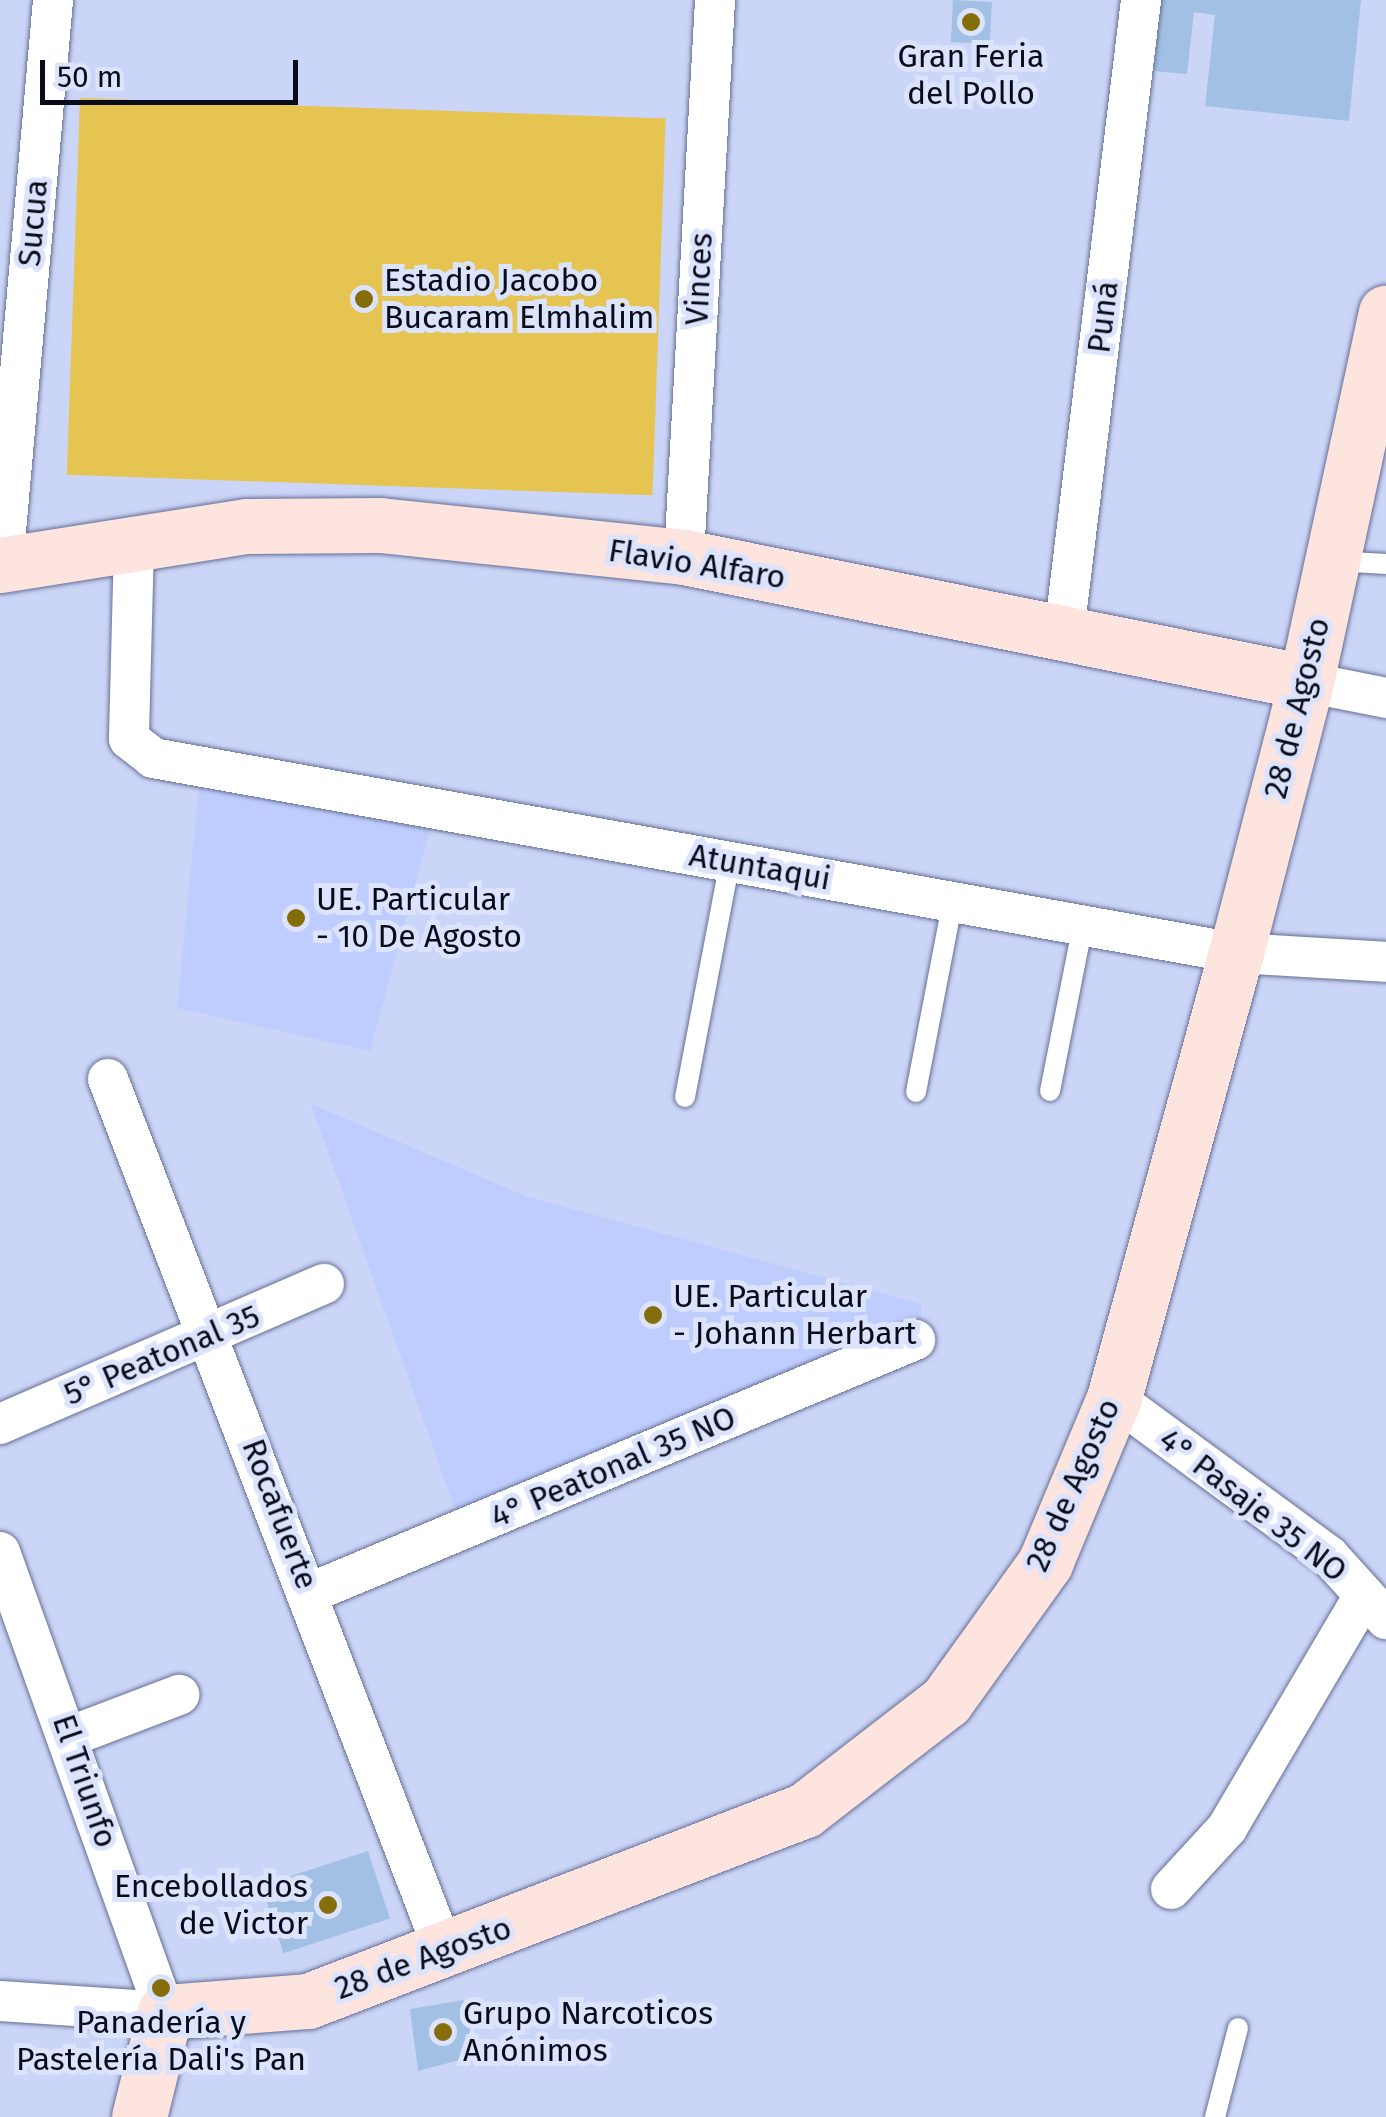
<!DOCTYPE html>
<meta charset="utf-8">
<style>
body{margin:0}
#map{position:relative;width:1386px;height:2117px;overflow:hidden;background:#cbd5f7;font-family:"Fira Sans",sans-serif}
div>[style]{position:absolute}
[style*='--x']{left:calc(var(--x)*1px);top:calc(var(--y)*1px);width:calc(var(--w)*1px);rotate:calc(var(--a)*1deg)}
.built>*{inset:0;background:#bfcdfe}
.green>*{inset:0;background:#e5c452;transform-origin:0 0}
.building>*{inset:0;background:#a2c0e4;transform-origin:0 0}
.roads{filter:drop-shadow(0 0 2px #656f95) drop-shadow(0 0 2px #656f95)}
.lane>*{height:20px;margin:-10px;padding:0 10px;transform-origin:10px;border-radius:10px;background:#fff}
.street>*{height:40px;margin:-20px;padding:0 20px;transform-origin:20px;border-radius:20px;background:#fff}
.secondary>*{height:55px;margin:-27.5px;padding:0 27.5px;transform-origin:27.5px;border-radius:27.5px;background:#fde4df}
.dots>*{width:28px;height:28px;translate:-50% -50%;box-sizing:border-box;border:5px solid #dbe3fd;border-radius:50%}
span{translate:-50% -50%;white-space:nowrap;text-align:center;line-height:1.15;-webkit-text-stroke:10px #dbe3fd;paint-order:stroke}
.poi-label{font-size:32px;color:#080b19}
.left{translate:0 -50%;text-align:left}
.right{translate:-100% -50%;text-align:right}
.street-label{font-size:32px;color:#080b19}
.scale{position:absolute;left:40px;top:60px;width:258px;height:45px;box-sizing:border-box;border:5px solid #080b19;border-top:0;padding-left:12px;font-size:30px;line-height:35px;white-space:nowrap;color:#080b19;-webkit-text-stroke:8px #dbe3fd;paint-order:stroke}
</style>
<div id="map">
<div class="built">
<i style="clip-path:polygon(199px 787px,431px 827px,370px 1051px,177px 1008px)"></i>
<i style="clip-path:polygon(311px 1104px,528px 1197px,921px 1304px,921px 1326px,457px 1515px)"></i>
</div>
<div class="green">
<i style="left:80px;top:98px;width:586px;height:377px;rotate:2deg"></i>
</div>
<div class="building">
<i style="left:953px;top:0;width:39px;height:42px;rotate:3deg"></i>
<i style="clip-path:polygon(1161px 0,1361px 0,1349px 121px,1205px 106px,1215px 15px,1194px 12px,1187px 74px,1154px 71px)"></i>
<i style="left:368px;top:1851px;width:71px;height:112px;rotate:72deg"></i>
<i style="clip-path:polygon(464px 2000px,478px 2055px,418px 2071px,410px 2009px)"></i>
</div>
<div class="roads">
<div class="lane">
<i style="--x:1334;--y:561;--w:52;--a:3.3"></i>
<i style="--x:1050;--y:1091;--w:170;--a:-78.8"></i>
<i style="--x:916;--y:1092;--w:196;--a:-79.1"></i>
<i style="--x:685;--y:1097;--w:239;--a:-79.2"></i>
<i style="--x:1215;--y:2117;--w:92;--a:-75.5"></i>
</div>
<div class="street">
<i style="--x:134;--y:544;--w:195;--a:91.5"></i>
<i style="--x:129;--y:739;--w:31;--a:38"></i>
<i style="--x:153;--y:758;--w:1100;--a:10.21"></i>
<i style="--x:1236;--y:953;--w:150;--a:3.4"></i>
<i style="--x:684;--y:557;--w:558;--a:-86.81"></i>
<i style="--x:3;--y:565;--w:567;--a:-84.94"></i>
<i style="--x:1064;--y:633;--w:638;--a:-83.06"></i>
<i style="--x:1306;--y:682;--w:82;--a:11.3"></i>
<i style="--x:108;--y:1079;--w:934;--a:68.93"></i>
<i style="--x:1114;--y:1398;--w:267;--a:36.3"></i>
<i style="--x:1329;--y:1556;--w:85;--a:47.9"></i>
<i style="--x:0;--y:1424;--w:353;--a:-23.4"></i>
<i style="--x:0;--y:1552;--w:489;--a:70.3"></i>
<i style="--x:165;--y:2012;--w:165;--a:-176.2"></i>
<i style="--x:310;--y:1593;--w:656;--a:-22.69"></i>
<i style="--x:71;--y:1736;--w:116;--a:-20.8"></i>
<i style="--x:1171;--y:1889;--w:83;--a:-47.4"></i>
<i style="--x:1227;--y:1828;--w:270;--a:-59.5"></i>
</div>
<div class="secondary">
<i style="--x:0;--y:565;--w:250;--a:-9"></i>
<i style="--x:247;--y:526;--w:133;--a:-0.4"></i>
<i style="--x:380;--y:525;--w:306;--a:6"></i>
<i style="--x:684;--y:557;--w:634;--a:11.36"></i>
<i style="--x:139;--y:2117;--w:108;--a:-76.1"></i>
<i style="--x:165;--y:2012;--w:143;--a:-4.4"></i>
<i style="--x:308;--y:2001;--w:532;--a:-21.02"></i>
<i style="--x:805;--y:1810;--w:178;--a:-37.7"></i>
<i style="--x:946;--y:1701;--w:170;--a:-54.3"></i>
<i style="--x:1045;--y:1563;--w:179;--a:-67.3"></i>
<i style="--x:1114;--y:1398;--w:461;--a:-74.7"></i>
<i style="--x:1236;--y:953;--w:280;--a:-75.5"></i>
<i style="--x:1306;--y:682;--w:378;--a:-77.8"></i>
</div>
</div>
<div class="dots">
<i style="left:971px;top:22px;background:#856d0a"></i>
<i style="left:364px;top:299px;background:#856d0a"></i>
<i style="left:296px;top:918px;background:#856d0a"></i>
<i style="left:653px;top:1315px;background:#856d0a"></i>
<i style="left:328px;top:1905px;background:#856d0a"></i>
<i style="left:161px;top:1988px;background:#856d0a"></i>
<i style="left:443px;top:2032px;background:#856d0a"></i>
</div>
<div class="poi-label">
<span style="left:971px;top:75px">Gran Feria<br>del Pollo</span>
<span class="left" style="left:384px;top:299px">Estadio Jacobo<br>Bucaram Elmhalim</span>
<span class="left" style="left:316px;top:918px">UE. Particular<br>- 10 De Agosto</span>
<span class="left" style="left:673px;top:1315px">UE. Particular<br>- Johann Herbart</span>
<span class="right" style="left:308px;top:1905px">Encebollados<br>de Victor</span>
<span class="left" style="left:463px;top:2032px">Grupo Narcoticos<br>Anónimos</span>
<span style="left:161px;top:2041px">Panadería y<br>Pastelería Dali's Pan</span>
</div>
<div class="street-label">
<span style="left:33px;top:223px;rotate:-85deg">Sucua</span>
<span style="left:699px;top:279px;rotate:-87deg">Vinces</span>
<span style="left:1103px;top:317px;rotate:-83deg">Puná</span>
<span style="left:697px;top:564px;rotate:9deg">Flavio Alfaro</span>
<span style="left:1297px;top:708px;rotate:-76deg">28 de Agosto</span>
<span style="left:760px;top:867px;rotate:10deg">Atuntaqui</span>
<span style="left:162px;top:1355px;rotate:-23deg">5° Peatonal 35</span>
<span style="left:613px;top:1467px;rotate:-23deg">4° Peatonal 35 NO</span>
<span style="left:1073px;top:1485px;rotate:-66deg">28 de Agosto</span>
<span style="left:1253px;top:1505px;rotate:38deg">4° Pasaje 35 NO</span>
<span style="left:280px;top:1514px;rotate:69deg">Rocafuerte</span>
<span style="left:85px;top:1781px;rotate:71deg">El Triunfo</span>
<span style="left:423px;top:1958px;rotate:-20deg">28 de Agosto</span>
</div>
<div class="scale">50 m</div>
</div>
